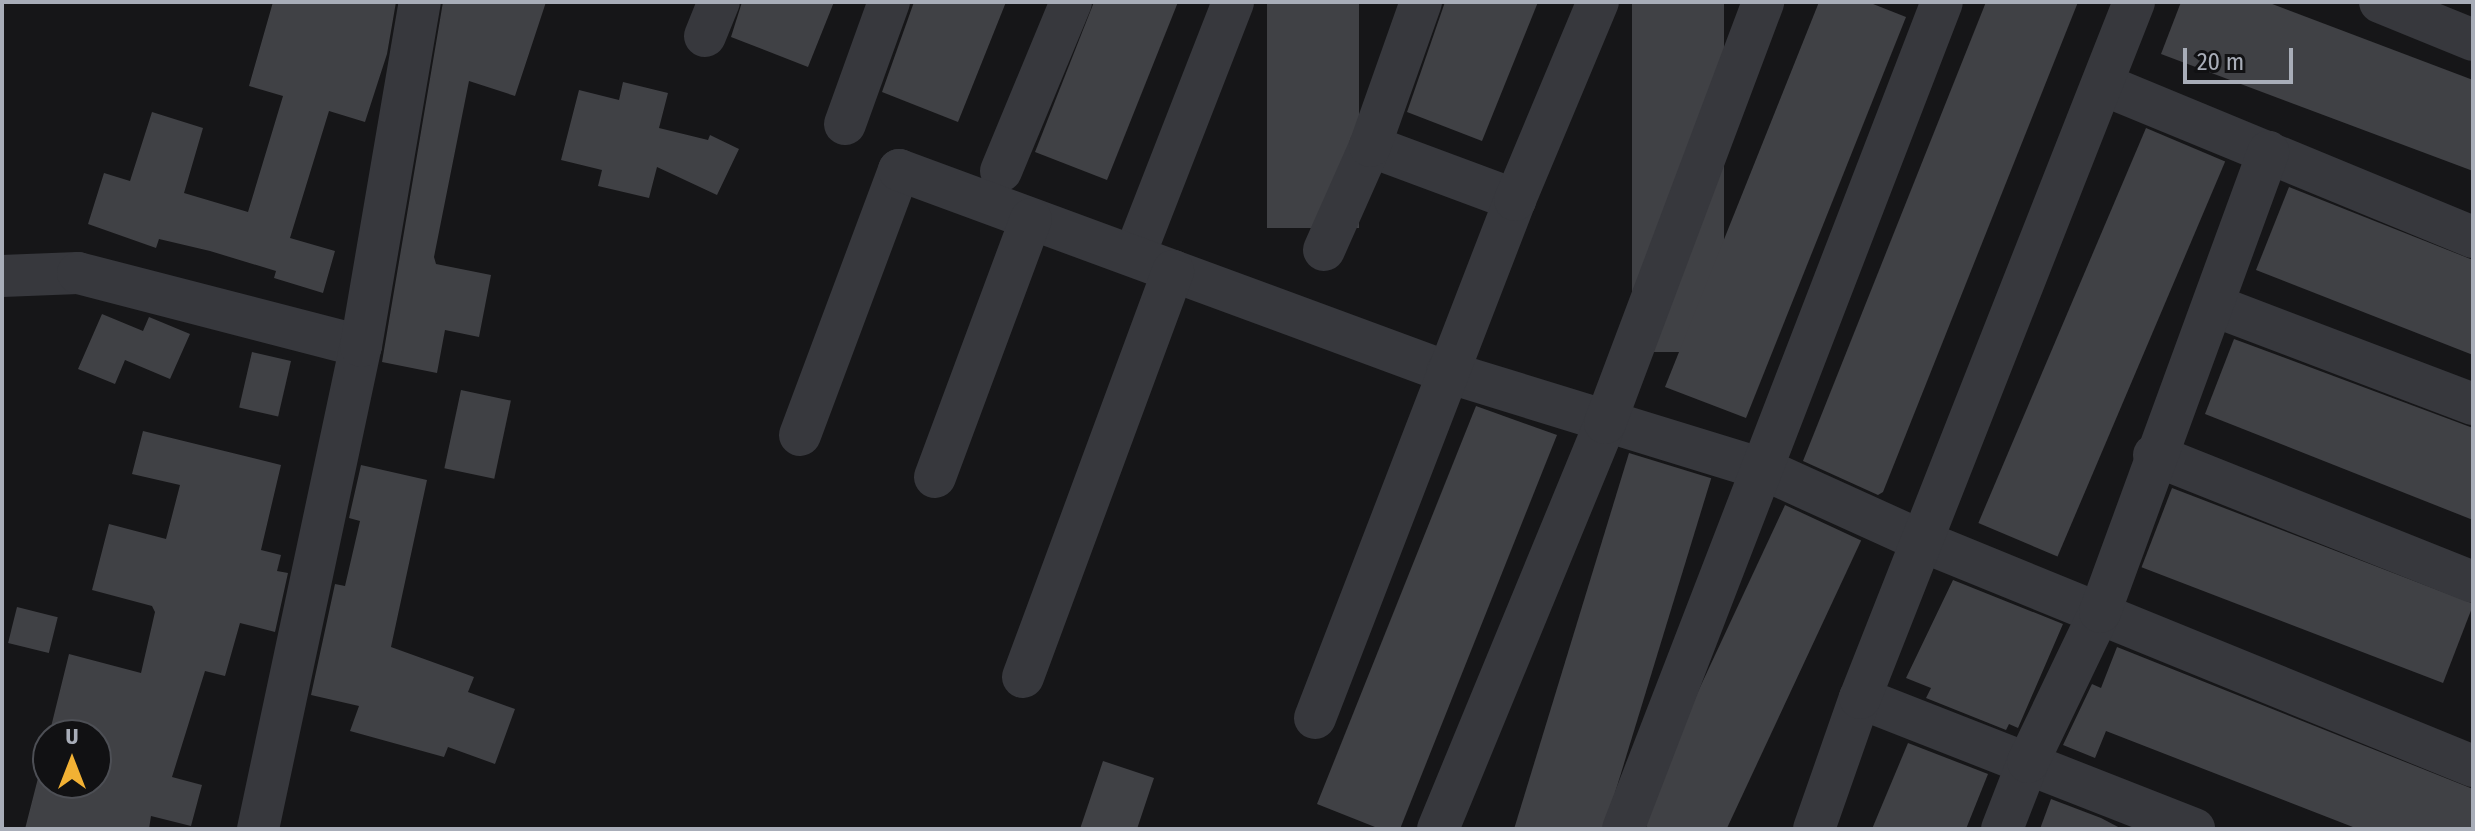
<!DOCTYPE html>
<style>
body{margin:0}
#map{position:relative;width:2475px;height:831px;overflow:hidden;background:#161618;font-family:"Fira Sans Condensed",sans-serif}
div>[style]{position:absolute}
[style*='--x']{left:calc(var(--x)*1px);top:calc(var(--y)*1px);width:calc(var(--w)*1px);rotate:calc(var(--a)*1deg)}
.building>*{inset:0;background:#404145;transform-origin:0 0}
.minor>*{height:42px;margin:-21px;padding:0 21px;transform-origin:21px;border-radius:21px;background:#37383d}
span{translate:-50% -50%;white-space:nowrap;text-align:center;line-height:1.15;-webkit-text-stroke:7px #111113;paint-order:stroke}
.frame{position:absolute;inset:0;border:4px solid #a8adb8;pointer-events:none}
.north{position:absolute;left:32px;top:719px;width:80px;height:80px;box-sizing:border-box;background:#111113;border:2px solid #4d4f55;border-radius:50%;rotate:0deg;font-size:22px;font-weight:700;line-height:32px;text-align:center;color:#a8adb8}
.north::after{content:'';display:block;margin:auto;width:28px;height:36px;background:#f2b134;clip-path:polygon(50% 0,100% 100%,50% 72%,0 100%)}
.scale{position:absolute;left:2183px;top:48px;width:110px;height:36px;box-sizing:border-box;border:4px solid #a8adb8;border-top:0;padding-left:10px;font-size:24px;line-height:28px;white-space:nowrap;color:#a8adb8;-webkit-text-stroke:6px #111113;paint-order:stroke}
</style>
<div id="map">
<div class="building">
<i style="clip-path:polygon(273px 2px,396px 2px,387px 54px,365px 122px,329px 111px,290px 238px,335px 251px,323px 293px,274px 278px,276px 271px,210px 251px,159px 239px,156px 248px,88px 224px,104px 173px,130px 181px,152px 112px,203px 128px,184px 193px,248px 212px,283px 96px,249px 86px)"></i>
<i style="clip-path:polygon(443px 2px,546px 2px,515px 96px,469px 81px,434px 257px,436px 264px,491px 275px,479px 337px,445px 330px,437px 373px,382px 362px)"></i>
<i style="clip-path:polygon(742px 2px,834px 2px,808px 67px,731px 37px)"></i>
<i style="clip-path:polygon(914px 2px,1006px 2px,958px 122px,882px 92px)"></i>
<i style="clip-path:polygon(1094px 2px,1178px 2px,1107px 180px,1035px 152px)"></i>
<i style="left:1267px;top:2px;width:92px;height:226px"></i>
<i style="clip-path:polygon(1445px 2px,1538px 2px,1482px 141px,1407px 112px)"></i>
<i style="left:1632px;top:2px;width:92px;height:350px"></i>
<i style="clip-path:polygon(1819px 2px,1868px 2px,1906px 17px,1746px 418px,1665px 387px)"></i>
<i style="clip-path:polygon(1986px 2px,2078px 2px,1883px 492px,1878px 495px,1803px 461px)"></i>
<i style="clip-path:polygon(2181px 2px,2267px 2px,2473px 80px,2473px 171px,2161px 54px)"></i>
<i style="clip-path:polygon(623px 82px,668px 93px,659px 128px,708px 140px,710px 135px,739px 149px,717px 195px,657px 167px,649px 198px,598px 186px,602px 170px,561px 160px,579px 90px,619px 100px)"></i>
<i style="left:2146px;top:128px;width:86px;height:429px;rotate:23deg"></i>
<i style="clip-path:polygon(2289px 187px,2473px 260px,2473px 355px,2256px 270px)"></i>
<i style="clip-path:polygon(102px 314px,143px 331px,149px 317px,190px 334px,170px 379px,125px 360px,115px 384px,78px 369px)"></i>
<i style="clip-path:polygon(2234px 339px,2473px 428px,2473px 520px,2205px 414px)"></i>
<i style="left:252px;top:352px;width:40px;height:57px;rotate:13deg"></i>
<i style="left:461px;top:390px;width:51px;height:80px;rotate:12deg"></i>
<i style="clip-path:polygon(1476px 406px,1557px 435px,1400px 829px,1380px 829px,1317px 804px)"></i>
<i style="clip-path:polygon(143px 431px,281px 465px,261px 550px,281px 555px,277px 571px,288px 573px,275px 632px,240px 623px,225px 676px,205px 671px,172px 777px,202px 785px,191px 826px,151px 816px,149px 829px,25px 829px,48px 739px,48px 783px,96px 783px,96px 735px,49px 735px,69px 654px,141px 673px,155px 612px,152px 606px,92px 590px,109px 524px,166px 539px,180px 485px,132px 474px)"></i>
<i style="left:1629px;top:453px;width:86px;height:405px;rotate:17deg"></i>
<i style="clip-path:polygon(361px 465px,427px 480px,391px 647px,474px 677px,468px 692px,515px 709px,495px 764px,448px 747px,444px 757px,350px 731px,359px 706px,311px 695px,335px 584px,345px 586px,360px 521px,349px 518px)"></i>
<i style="left:2172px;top:488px;width:323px;height:85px;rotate:21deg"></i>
<i style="left:1785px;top:505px;width:84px;height:350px;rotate:25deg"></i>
<i style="clip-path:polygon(1953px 580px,2063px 624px,2018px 728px,2009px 724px,2006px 730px,1926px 698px,1931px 688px,1906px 678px)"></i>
<i style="left:17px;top:607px;width:42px;height:37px;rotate:14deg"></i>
<i style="clip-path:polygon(2117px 647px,2473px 789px,2473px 829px,2358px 829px,2106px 731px,2095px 758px,2063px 745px,2092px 684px,2101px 688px)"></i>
<i style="clip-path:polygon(1908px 743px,1988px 774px,1966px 829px,1872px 829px)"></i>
<i style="clip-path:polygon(1103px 761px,1154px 778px,1137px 829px,1080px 829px)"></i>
<i style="clip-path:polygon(2051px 799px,2101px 818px,2122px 829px,2040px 829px)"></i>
</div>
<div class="minor">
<i style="--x:2380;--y:2;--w:100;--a:22.2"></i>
<i style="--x:705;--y:36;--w:37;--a:-68"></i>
<i style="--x:2104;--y:85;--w:399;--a:22.4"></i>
<i style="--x:845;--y:124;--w:130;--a:-70.2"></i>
<i style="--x:1370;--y:146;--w:155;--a:20.4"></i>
<i style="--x:1001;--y:171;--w:183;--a:-67.5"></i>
<i style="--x:1140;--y:241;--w:256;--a:-68.7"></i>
<i style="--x:1324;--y:250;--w:114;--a:-66.1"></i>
<i style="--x:1370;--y:146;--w:153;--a:-70.5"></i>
<i style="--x:2;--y:276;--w:76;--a:-2.3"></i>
<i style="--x:78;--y:273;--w:292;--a:14.5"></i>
<i style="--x:2215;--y:306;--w:276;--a:20.8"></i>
<i style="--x:800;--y:435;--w:283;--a:-69.5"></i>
<i style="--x:899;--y:170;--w:584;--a:20.23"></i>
<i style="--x:1447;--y:372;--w:331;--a:17.1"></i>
<i style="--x:1763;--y:469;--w:177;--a:24.4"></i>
<i style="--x:1924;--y:542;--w:593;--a:22.2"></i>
<i style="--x:2154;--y:455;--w:343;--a:21.7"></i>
<i style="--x:935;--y:477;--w:275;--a:-69.6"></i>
<i style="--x:1023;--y:677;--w:433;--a:-69.7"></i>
<i style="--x:1860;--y:698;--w:359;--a:21.4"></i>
<i style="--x:1315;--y:718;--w:555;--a:-68.89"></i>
<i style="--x:1515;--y:200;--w:215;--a:-67.3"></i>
<i style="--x:258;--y:829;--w:494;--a:-78"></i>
<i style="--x:361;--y:346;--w:349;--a:-80.3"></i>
<i style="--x:1438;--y:829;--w:439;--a:-67.6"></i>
<i style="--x:1605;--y:423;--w:450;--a:-69.4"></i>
<i style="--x:1623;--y:829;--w:886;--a:-68.91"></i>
<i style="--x:1814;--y:829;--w:139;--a:-70.7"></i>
<i style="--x:1860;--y:698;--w:748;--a:-68.51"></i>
<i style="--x:2002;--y:829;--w:72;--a:-68.8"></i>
<i style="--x:2028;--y:762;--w:166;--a:-64.4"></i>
<i style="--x:2100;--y:612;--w:490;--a:-69.9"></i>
</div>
<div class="frame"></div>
<div class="north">U</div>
<div class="scale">20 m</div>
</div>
